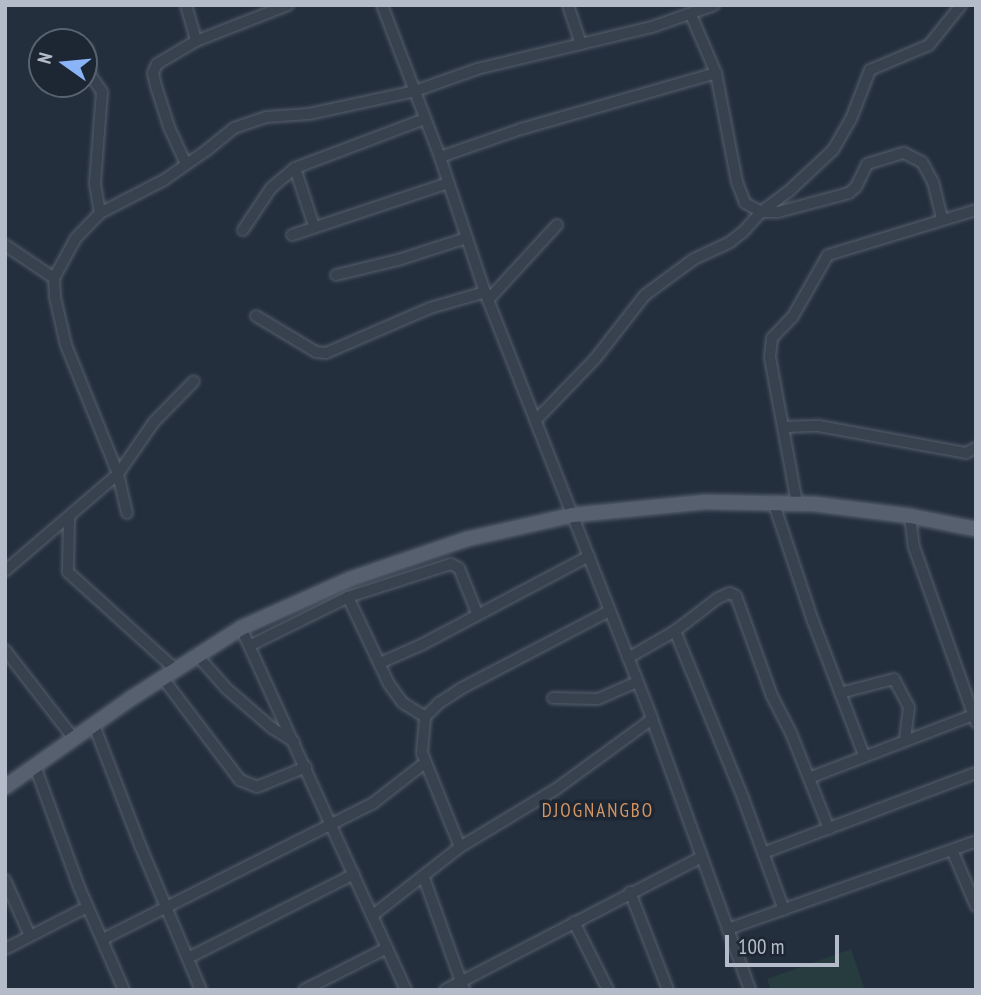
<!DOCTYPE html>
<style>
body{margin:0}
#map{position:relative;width:981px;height:995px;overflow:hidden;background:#242f3e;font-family:"PT Sans Narrow",sans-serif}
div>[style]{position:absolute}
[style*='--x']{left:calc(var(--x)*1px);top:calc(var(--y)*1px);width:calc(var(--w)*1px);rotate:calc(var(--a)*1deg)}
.green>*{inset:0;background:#263c3f}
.roads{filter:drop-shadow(0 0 2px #565f6c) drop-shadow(0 0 2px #565f6c)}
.minor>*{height:10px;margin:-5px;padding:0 5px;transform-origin:5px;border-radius:5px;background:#38414e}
.major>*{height:14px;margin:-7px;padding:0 7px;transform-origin:7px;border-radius:7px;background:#56606e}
span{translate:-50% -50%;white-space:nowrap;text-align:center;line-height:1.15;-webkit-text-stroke:7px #1d2633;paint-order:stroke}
.neighbourhood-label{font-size:19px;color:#d59563;letter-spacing:2px}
.frame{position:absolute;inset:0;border:7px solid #b4bcc9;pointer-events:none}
.north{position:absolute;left:28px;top:28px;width:70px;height:70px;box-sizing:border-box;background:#1d2633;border:2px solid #59626f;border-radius:50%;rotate:285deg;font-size:19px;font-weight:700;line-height:28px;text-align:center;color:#b4bcc9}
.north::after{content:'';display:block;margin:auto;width:24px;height:32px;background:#8ab4f8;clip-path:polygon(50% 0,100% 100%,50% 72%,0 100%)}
.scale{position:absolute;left:725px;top:935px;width:114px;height:32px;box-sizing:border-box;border:4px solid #b4bcc9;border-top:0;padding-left:9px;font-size:21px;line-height:24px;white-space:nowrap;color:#b4bcc9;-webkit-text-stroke:5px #1d2633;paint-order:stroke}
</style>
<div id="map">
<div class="green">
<i style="clip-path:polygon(851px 949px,865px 990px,771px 990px,767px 979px)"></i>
</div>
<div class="roads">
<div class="minor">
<i style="--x:186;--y:5;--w:37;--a:74"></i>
<i style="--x:382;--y:5;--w:163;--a:69.1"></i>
<i style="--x:440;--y:157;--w:142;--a:71.6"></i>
<i style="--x:485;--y:292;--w:458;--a:68.6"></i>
<i style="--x:652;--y:719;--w:288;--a:70.1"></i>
<i style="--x:568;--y:5;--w:41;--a:71.6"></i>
<i style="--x:691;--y:15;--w:63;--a:66.7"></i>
<i style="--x:716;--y:73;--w:111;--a:79.1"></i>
<i style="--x:737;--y:182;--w:22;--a:69"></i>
<i style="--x:745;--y:203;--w:18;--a:29"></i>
<i style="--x:761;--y:212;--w:17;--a:0"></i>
<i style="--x:778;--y:212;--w:73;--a:-15"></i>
<i style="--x:849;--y:193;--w:9;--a:-41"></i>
<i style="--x:856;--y:187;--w:25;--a:-64"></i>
<i style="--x:867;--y:164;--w:39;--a:-17"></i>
<i style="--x:904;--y:153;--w:20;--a:27"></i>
<i style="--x:922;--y:162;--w:23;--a:61"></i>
<i style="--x:933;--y:182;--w:38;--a:76"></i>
<i style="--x:87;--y:49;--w:27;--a:82"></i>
<i style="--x:91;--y:76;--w:19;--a:55"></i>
<i style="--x:102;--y:92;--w:92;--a:94.4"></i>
<i style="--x:95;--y:184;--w:29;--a:80"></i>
<i style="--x:440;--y:157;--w:86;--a:-19.1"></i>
<i style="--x:521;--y:129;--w:203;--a:-16"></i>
<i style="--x:186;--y:164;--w:41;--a:-114.7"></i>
<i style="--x:169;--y:127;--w:43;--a:-107.6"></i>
<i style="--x:156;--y:86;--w:13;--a:-103"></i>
<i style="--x:153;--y:73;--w:10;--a:-66"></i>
<i style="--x:157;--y:64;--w:45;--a:-30.5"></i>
<i style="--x:196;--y:41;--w:99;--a:-21.4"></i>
<i style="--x:295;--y:168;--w:61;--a:71.9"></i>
<i style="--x:243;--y:230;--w:50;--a:-56.3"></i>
<i style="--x:271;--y:188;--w:31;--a:-40"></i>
<i style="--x:295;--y:168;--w:139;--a:-20.7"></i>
<i style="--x:292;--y:235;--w:164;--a:-18.4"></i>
<i style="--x:5;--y:245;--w:59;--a:34"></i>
<i style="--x:54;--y:278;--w:19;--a:87"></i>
<i style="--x:55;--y:297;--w:49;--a:77.1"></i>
<i style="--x:66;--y:345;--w:139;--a:68"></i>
<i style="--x:118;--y:474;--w:149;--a:139.4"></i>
<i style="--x:336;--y:275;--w:64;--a:-13.6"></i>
<i style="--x:398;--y:260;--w:72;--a:-17.7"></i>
<i style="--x:54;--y:278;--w:46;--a:-61.2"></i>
<i style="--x:76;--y:238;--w:35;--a:-46"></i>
<i style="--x:100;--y:213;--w:72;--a:-27.3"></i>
<i style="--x:164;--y:180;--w:52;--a:-34.9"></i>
<i style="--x:207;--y:150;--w:35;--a:-39"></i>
<i style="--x:234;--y:128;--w:34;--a:-19"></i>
<i style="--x:266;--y:117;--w:43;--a:-4"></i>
<i style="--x:309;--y:114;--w:108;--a:-12.2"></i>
<i style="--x:415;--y:91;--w:66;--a:-19.5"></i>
<i style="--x:477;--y:69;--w:180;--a:-13.5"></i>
<i style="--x:652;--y:27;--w:66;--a:-19.5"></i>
<i style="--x:488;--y:300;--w:102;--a:-47.4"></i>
<i style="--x:256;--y:316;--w:70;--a:31"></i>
<i style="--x:316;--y:352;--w:10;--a:6"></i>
<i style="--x:326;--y:353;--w:113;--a:-23.4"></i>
<i style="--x:430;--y:308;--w:57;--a:-16.2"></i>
<i style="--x:536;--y:420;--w:85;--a:-46"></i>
<i style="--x:595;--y:359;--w:81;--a:-52"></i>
<i style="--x:645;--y:295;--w:61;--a:-36.3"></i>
<i style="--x:694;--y:259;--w:40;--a:-25"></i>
<i style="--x:730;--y:242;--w:16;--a:-38"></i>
<i style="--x:743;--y:232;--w:27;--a:-48"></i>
<i style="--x:761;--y:212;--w:34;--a:-37"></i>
<i style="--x:788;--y:192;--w:62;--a:-43"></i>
<i style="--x:833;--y:150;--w:36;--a:-60"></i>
<i style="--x:851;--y:119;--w:53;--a:-68.8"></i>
<i style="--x:870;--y:70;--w:64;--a:-23"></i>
<i style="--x:929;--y:45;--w:51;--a:-51.3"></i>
<i style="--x:785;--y:427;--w:34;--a:-2"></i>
<i style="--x:819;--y:426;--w:149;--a:10.4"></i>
<i style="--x:966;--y:453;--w:11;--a:-27"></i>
<i style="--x:773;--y:501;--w:126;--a:71.6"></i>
<i style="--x:813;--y:621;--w:143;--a:69.2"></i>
<i style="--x:797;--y:503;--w:148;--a:-100.5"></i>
<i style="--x:770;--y:357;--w:19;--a:-84"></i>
<i style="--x:772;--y:338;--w:30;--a:-46"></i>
<i style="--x:793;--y:316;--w:70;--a:-60.2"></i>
<i style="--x:828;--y:255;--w:155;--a:-16.9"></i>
<i style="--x:127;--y:513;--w:40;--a:-103"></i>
<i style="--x:118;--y:474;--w:63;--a:-55.3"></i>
<i style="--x:154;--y:422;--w:57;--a:-45.7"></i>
<i style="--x:910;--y:516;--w:31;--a:83"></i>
<i style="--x:914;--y:547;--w:186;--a:70.5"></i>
<i style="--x:69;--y:518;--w:54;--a:91.1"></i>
<i style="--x:68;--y:572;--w:144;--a:42.2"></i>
<i style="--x:348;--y:597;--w:96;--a:64.8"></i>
<i style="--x:389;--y:684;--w:24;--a:54"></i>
<i style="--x:403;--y:703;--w:26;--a:32"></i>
<i style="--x:241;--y:628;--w:398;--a:65.5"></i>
<i style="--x:675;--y:631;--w:180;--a:67.8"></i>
<i style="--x:743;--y:798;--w:119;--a:69.9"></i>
<i style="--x:251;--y:645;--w:108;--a:-26.3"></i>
<i style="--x:348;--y:597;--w:108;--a:-17.8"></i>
<i style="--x:451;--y:564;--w:9;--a:27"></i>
<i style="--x:459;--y:568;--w:48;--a:68.2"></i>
<i style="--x:5;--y:650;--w:113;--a:52.2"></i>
<i style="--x:196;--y:654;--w:47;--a:48.5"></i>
<i style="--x:227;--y:689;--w:60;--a:40.9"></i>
<i style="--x:272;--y:728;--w:26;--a:32"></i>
<i style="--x:628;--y:658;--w:54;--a:-29.9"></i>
<i style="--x:675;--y:631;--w:54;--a:-37.5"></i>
<i style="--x:718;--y:598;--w:13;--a:-23"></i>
<i style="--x:730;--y:593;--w:7;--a:27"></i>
<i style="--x:736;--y:596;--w:106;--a:70.2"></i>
<i style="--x:772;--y:696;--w:42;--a:62.8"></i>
<i style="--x:791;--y:733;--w:103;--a:68.4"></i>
<i style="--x:380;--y:663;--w:45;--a:-23.7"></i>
<i style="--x:421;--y:645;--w:190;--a:-27.9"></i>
<i style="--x:162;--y:677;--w:129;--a:52.9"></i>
<i style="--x:240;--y:780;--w:18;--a:22"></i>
<i style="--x:257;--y:787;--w:53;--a:-22.2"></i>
<i style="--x:840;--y:693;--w:56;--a:-14.5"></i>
<i style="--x:894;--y:679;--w:32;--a:62"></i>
<i style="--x:909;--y:707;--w:32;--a:97"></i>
<i style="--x:553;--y:698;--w:45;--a:1.3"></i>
<i style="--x:598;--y:699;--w:43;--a:-23.6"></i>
<i style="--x:94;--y:725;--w:129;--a:69"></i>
<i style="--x:140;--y:845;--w:157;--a:67.2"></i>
<i style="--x:35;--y:766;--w:129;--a:70"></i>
<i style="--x:79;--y:887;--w:112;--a:66.4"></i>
<i style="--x:809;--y:778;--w:179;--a:-21"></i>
<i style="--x:460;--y:847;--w:101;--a:-112"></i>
<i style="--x:422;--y:753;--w:36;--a:-85"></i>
<i style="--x:425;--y:717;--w:20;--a:-45"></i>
<i style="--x:439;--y:703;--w:27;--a:-33"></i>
<i style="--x:462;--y:688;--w:166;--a:-27.6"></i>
<i style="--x:952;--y:850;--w:61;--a:66.8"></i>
<i style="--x:763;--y:853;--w:228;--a:-20.6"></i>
<i style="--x:424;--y:878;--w:119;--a:70.3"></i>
<i style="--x:5;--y:880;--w:61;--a:65.9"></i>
<i style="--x:630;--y:892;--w:105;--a:68.8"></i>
<i style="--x:373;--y:915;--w:110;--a:-38"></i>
<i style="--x:460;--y:847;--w:112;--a:-31.1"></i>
<i style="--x:556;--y:789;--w:119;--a:-36.1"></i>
<i style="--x:574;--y:922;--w:76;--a:63.4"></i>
<i style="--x:728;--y:929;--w:263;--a:-19.5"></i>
<i style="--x:103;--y:939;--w:301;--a:-26.7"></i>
<i style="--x:372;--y:804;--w:68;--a:-37.9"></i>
<i style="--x:5;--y:949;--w:92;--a:-27.1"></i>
<i style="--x:188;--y:958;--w:186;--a:-26.8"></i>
<i style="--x:304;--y:990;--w:93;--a:-26.8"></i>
<i style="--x:445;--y:990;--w:289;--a:-27.4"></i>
</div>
<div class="major">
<i style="--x:5;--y:787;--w:153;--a:-35.1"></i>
<i style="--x:130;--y:699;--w:132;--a:-32.6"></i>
<i style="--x:241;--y:628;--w:120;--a:-24.2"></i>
<i style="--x:350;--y:579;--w:124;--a:-18.9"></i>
<i style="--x:467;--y:539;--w:109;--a:-12.8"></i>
<i style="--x:573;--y:515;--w:133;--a:-5.6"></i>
<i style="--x:705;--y:502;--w:109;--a:1.1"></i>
<i style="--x:814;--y:504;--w:97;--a:7.1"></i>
<i style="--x:910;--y:516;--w:67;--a:11.1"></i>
</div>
</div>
<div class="neighbourhood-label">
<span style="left:598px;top:811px">DJOGNANGBO</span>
</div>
<div class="frame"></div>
<div class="north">N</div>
<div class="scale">100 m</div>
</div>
